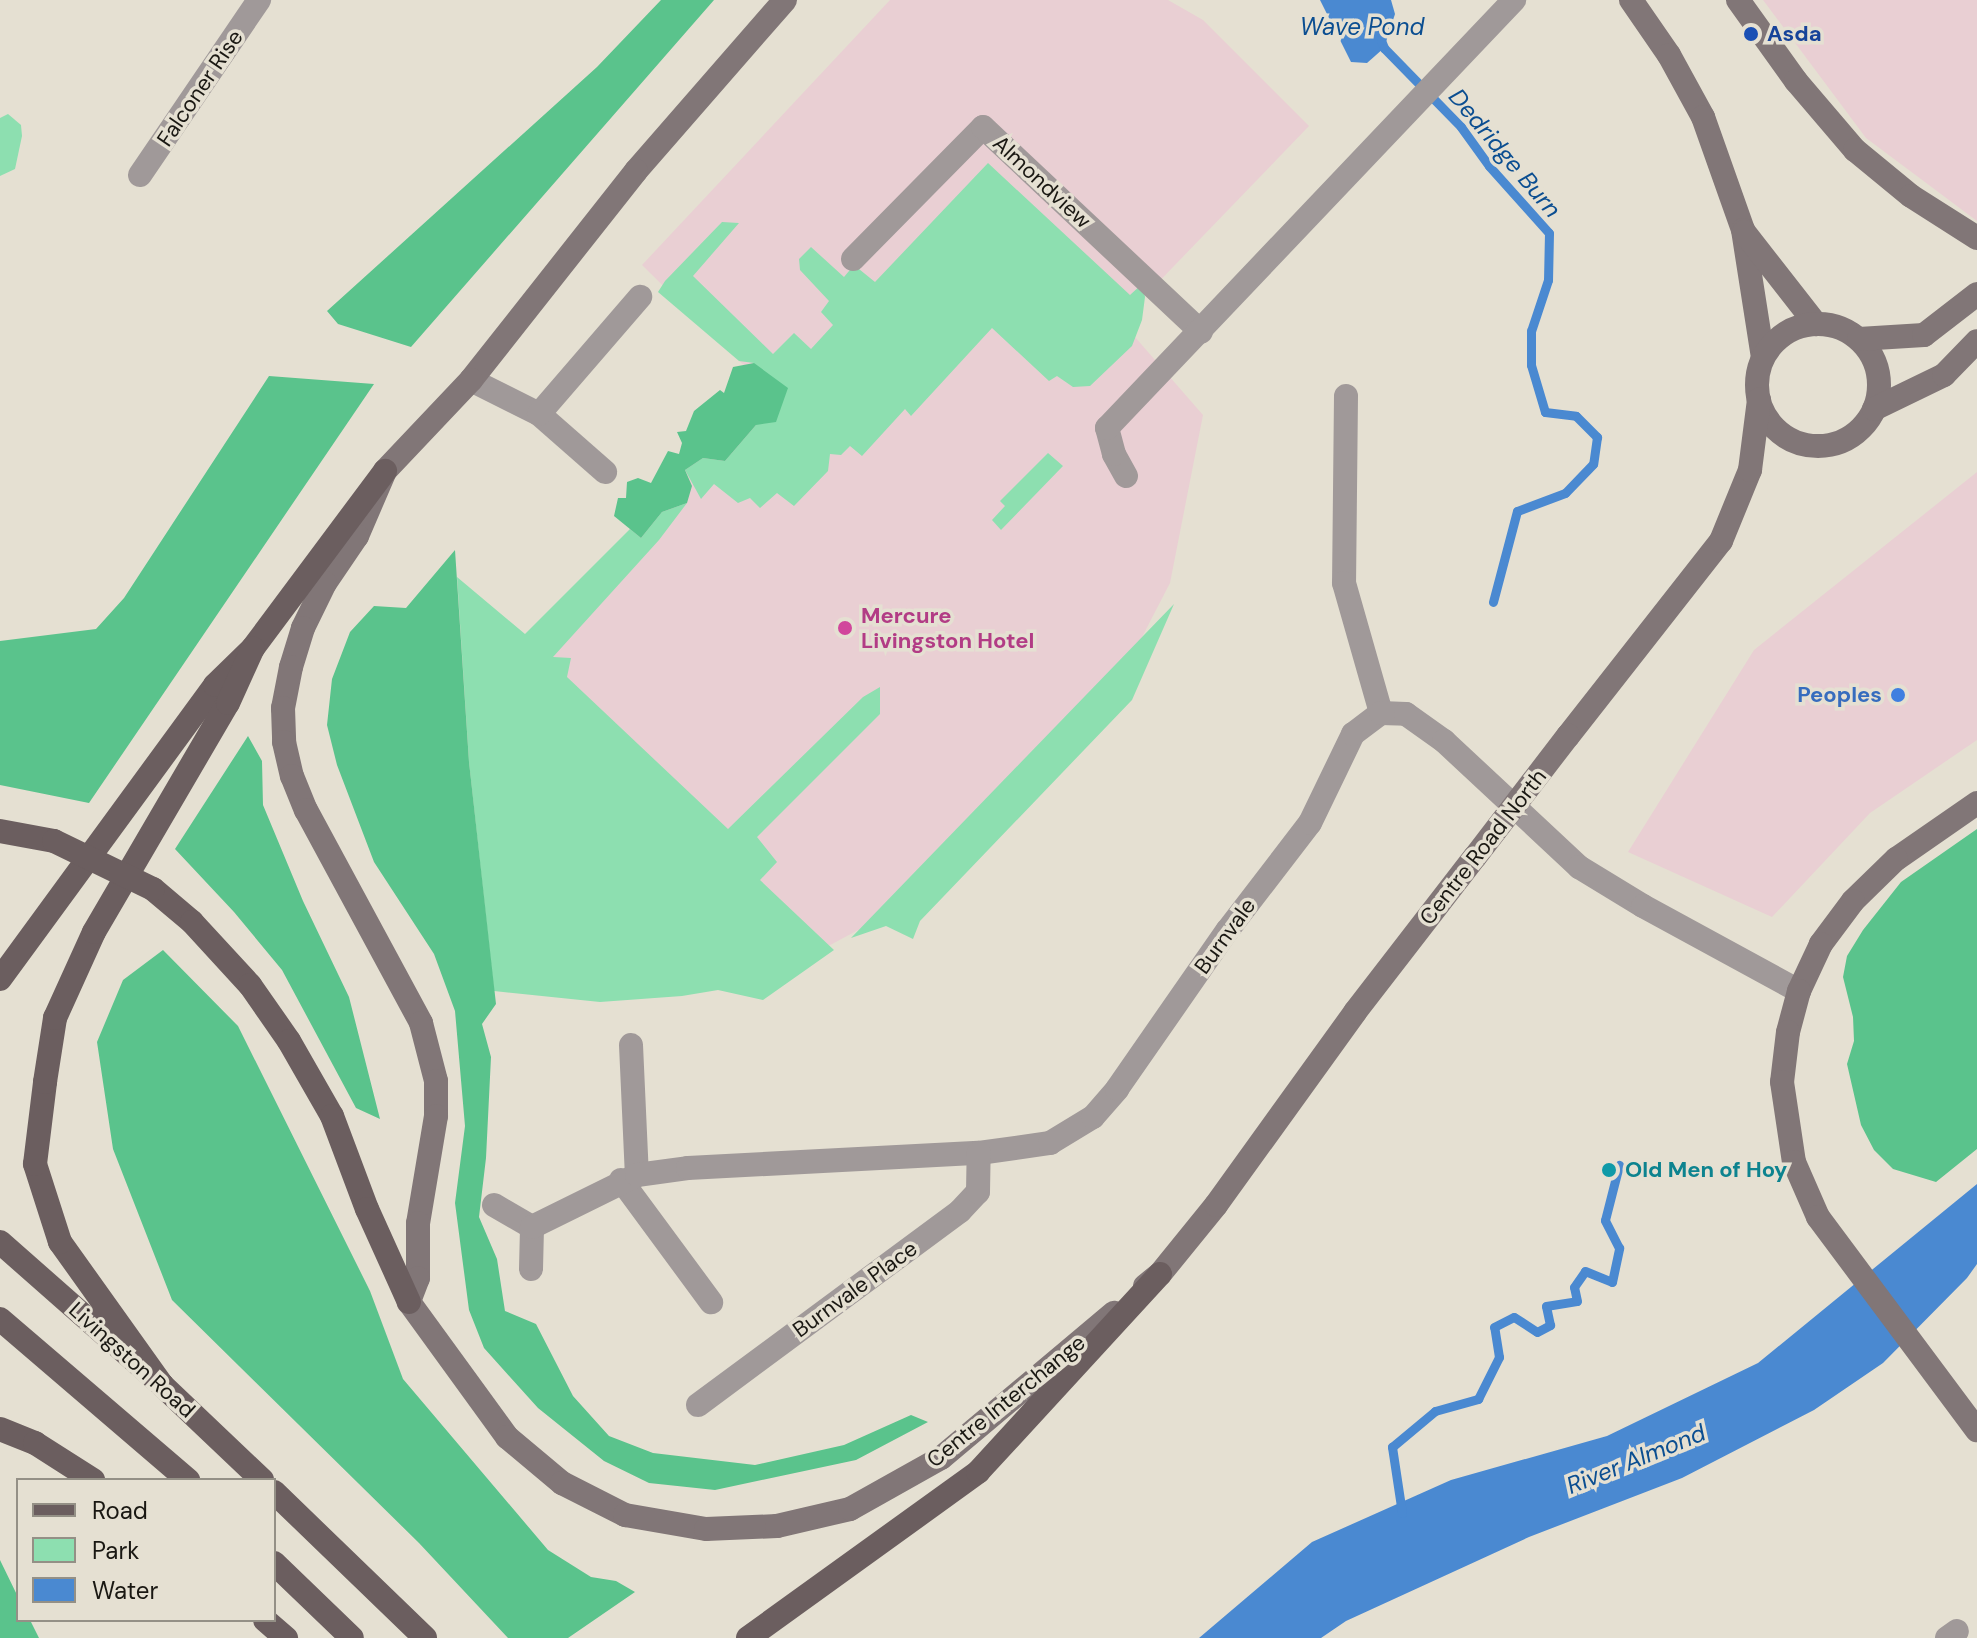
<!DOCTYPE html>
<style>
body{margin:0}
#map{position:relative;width:1977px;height:1638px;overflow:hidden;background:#e5e0d2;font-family:"DM Sans",sans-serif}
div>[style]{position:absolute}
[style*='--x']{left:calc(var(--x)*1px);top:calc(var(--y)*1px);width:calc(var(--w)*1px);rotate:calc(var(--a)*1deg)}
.commercial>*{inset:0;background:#e9cfd3}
.green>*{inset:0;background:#8ddfb0}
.forest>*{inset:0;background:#5ac38c}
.water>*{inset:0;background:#4a89d1}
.stream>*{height:9px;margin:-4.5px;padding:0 4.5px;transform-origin:4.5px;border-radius:4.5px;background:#4a89d1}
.street>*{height:24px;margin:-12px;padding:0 12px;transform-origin:12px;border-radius:12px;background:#a09999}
.secondary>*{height:24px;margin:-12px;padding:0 12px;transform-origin:12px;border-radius:12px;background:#817677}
.secondary>.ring{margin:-12px;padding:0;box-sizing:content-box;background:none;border:24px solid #817677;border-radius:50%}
.primary>*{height:24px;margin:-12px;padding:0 12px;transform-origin:12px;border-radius:12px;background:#6b5e5f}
.secondary-bridge>*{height:24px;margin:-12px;padding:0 12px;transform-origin:12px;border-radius:12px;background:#817677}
.primary-bridge>*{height:24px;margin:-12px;padding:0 12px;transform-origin:12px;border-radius:12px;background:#6b5e5f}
.dots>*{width:22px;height:22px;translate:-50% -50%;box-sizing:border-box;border:4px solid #e5e0d2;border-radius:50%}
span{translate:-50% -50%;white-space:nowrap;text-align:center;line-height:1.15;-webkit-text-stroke:7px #e5e0d2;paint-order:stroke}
.transit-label{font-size:22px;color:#164399;font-weight:700}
.left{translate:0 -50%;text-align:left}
.street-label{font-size:22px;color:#1a1813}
.hotel-label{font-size:22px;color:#b23c85;font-weight:700}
.shop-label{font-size:22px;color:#366cbe;font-weight:700}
.right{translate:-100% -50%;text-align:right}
.culture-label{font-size:22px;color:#0d838f;font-weight:700}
.water-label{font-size:24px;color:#0b4e91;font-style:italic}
.legend{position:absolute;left:16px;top:1478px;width:260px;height:144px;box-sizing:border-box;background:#e5e0d2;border:2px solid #949086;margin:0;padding:10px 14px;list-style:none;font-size:24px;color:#1a1813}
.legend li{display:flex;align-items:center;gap:16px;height:40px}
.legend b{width:40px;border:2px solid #949086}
</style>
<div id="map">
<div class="commercial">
<i style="clip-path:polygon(890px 0,1168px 0,1203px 20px,1309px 126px,1121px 321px,1203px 415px,1170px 583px,1110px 699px,899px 908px,808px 957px,514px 692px,549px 636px,711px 422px,781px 402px,642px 265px)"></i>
<i style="clip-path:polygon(1763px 0,1977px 0,1977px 221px,1866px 138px)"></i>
<i style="clip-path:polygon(1977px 472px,1977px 740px,1870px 813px,1772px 917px,1628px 852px,1754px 650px)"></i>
</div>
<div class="green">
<i style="clip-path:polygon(8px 114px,21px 125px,22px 136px,15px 169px,0 176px,0 118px)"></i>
<i style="clip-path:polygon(988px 163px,1130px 295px,1142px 284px,1145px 297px,1142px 320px,1132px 346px,1090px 386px,1073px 387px,1057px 376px,1049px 381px,992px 328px,911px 416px,905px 409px,862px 456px,850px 446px,841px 455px,830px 454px,828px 471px,794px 506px,777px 493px,760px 508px,750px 498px,738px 503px,714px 484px,701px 499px,685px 470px,703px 458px,725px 461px,756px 425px,754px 363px,739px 361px,658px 292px,665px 281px,722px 222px,739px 223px,693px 276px,773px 354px,794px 333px,811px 349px,833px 325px,821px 312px,829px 301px,800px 270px,799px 259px,811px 247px,844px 277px,854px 265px,875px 282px)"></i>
<i style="clip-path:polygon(1048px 453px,1063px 466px,1001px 530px,992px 520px,1005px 506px,1000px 501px)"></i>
<i style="clip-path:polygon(687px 503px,659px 540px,553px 657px,571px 658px,567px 677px,728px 829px,863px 697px,880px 687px,880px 714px,757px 837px,777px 862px,760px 880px,834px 950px,763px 1000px,718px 990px,682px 996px,600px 1002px,494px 991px,469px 762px,457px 577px,525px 634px,630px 529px,641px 538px,662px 512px)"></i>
<i style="clip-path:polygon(1174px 604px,1132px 700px,920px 921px,913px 939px,886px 926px,851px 938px)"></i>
</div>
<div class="forest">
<i style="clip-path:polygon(661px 0,714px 0,411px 347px,338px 324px,327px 311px,597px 67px)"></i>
<i style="clip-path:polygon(754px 363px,788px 388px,776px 422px,756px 425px,725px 461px,703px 458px,685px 470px,692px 486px,687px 503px,662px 512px,641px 538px,614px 516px,618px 498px,626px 498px,627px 482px,638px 478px,651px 483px,668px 451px,679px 454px,682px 443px,677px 432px,686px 431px,694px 411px,720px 390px,724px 393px,733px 367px)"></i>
<i style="clip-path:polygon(269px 376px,374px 384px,89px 803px,0 785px,0 641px,96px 629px,124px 598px)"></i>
<i style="clip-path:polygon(455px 550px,469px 762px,496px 1004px,482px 1024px,491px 1057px,486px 1158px,479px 1217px,497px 1259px,505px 1311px,536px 1324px,573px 1396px,609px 1436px,653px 1453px,755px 1465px,844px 1445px,911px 1415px,928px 1422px,856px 1460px,715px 1490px,649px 1483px,604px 1461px,538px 1408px,484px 1348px,469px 1310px,455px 1203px,465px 1126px,455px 1011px,434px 954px,374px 862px,337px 765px,327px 725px,332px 679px,350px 632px,374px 606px,406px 608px)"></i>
<i style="clip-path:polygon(248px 736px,262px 761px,263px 805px,303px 901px,349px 997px,380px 1119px,356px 1108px,282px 970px,234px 912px,175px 849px)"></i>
<i style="clip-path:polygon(1977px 829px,1977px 1149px,1936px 1182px,1893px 1169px,1874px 1150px,1861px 1125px,1847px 1064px,1854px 1041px,1853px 1017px,1843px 977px,1847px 956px,1863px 930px,1901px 882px)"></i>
<i style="clip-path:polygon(163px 950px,238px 1026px,370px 1291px,403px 1379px,548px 1550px,591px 1577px,616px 1581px,635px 1592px,568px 1638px,508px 1638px,419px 1543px,172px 1300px,113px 1149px,97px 1042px,123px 980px)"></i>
<i style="clip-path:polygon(0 1560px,18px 1597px,18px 1620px,30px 1620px,39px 1638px,0 1638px)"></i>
</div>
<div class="water">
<i style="clip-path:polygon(1320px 0,1391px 0,1395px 14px,1384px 48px,1367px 63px,1351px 62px)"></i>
<i style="clip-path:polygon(1977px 1184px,1977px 1264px,1967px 1278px,1883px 1363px,1814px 1410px,1682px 1478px,1529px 1537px,1346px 1621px,1321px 1638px,1199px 1638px,1312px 1542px,1451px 1480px,1607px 1436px,1758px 1363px)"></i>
</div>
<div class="stream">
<i style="--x:1381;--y:40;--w:9;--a:69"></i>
<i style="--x:1384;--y:48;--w:110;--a:45.7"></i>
<i style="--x:1461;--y:127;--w:48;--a:54.3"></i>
<i style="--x:1489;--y:166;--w:90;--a:48.2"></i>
<i style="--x:1549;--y:233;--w:47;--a:91.2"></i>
<i style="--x:1548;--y:280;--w:54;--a:108.4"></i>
<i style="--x:1531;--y:331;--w:34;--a:90"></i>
<i style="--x:1531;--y:365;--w:49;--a:73.4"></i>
<i style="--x:1545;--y:412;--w:31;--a:7"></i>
<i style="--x:1576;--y:416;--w:30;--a:45"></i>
<i style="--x:1597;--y:437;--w:27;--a:98"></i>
<i style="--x:1593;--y:464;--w:40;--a:134"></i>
<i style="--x:1565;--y:493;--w:51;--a:159.4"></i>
<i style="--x:1517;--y:511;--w:94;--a:104.8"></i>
<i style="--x:1402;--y:1513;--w:67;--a:-98.6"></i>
<i style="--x:1392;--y:1447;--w:56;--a:-39.9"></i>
<i style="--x:1435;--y:1411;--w:45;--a:-15.6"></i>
<i style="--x:1478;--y:1399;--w:47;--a:-63.4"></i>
<i style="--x:1499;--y:1357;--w:30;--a:-99"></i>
<i style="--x:1494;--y:1327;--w:22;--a:-27"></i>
<i style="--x:1514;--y:1317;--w:27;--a:33"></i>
<i style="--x:1537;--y:1332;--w:15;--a:-28"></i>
<i style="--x:1550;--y:1325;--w:19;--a:-102"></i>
<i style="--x:1546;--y:1306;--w:31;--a:-9"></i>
<i style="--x:1577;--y:1301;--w:14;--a:-102"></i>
<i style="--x:1574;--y:1287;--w:19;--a:-55"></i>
<i style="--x:1585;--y:1271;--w:29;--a:22"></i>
<i style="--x:1612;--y:1282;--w:35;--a:-78"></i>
<i style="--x:1619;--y:1248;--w:31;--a:-117"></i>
<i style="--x:1605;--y:1220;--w:57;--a:-75.7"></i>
</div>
<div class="street">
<i style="--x:140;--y:175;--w:212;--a:-55.8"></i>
<i style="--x:853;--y:259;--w:185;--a:-45.4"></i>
<i style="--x:983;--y:127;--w:299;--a:43.2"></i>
<i style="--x:471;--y:380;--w:76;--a:26.6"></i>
<i style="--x:539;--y:414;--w:88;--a:41.3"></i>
<i style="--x:1346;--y:396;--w:187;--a:90.6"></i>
<i style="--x:1344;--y:583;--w:135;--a:74.1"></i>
<i style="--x:539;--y:414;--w:155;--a:-49.2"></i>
<i style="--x:1126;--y:476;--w:25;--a:-119"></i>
<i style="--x:1114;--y:454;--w:27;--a:-105"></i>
<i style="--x:1107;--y:428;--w:591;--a:-46.44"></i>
<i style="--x:631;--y:1045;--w:130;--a:87.4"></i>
<i style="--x:621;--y:1180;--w:152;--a:53.6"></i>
<i style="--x:494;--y:1205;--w:44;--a:30.1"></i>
<i style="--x:531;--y:1269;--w:42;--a:-88.6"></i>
<i style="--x:532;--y:1227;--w:117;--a:-26.3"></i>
<i style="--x:637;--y:1175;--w:51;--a:-7.8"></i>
<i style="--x:688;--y:1168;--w:291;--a:-3"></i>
<i style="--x:979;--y:1153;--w:72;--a:-8"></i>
<i style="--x:1050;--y:1143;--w:50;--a:-31.2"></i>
<i style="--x:1093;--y:1117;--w:37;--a:-49"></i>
<i style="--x:1117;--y:1089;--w:193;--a:-55.2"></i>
<i style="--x:1227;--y:931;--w:136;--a:-52.5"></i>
<i style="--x:1310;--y:823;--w:99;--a:-64.2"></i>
<i style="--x:1353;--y:734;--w:35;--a:-37"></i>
<i style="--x:1381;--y:713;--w:25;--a:2"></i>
<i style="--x:1406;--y:714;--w:47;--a:35.4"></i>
<i style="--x:1444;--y:741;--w:185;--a:43"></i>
<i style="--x:1579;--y:867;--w:75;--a:31.4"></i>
<i style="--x:1643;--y:906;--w:178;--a:28.6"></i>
<i style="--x:698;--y:1405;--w:326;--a:-36.5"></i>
<i style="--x:960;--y:1211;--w:26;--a:-47"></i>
<i style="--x:978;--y:1192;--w:39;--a:-89"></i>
<i style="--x:1947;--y:1638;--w:12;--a:-35"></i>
</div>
<div class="secondary">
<i style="--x:785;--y:0;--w:227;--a:131.1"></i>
<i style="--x:636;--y:171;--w:266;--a:128.3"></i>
<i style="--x:471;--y:380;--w:125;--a:133.4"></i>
<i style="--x:385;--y:471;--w:71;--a:113.3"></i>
<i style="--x:357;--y:536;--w:57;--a:124.2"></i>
<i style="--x:325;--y:583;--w:50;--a:116.1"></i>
<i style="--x:303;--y:628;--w:41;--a:107.1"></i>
<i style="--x:291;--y:667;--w:42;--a:101"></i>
<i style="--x:283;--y:708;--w:34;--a:88"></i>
<i style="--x:284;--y:742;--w:35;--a:77"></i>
<i style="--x:292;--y:776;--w:37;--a:68"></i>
<i style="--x:306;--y:810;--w:242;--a:61.6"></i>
<i style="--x:421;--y:1023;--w:60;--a:75.5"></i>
<i style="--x:436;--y:1081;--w:35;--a:90"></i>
<i style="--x:436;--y:1116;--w:109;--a:99.5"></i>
<i style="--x:418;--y:1223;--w:55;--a:90"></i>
<i style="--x:418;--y:1278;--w:26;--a:111"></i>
<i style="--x:409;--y:1302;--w:167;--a:54"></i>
<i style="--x:507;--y:1437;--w:72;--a:39.9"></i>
<i style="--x:562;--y:1483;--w:71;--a:26.9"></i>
<i style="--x:625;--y:1515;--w:82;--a:9.8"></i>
<i style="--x:706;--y:1529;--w:71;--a:-2.4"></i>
<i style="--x:777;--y:1526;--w:75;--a:-13.1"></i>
<i style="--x:850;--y:1509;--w:104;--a:-29.3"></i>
<i style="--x:941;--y:1458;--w:226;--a:-40"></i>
<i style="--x:1631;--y:0;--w:67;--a:55.4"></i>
<i style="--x:1669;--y:55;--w:71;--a:61.3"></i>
<i style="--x:1703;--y:117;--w:120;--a:70.5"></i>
<i style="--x:1743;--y:230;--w:129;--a:81.1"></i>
<i style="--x:1738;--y:0;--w:100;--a:54.4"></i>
<i style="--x:1796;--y:81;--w:91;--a:49.5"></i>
<i style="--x:1855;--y:150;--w:72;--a:39.4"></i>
<i style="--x:1911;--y:196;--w:78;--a:32.5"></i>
<i style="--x:1744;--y:232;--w:117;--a:52"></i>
<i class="ring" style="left:1757px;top:324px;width:98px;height:98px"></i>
<i style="--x:1859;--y:339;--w:65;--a:-3.5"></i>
<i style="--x:1924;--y:335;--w:67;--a:-37.7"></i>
<i style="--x:1874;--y:409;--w:78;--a:-25.9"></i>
<i style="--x:1944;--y:375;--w:47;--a:-45.9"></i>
<i style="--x:1568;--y:736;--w:248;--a:-51.9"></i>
<i style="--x:1721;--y:541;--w:77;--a:-67.8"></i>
<i style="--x:1750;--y:470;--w:71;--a:-82.7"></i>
<i style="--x:1977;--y:803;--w:98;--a:145.3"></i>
<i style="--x:1896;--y:859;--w:60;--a:135.7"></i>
<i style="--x:1853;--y:901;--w:54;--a:126.7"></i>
<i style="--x:1821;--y:944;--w:52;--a:115.1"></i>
<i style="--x:1799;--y:991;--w:42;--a:105"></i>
<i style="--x:1788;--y:1032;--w:50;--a:96.8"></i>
<i style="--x:1782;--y:1082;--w:81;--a:81.5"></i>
<i style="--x:1794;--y:1162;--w:60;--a:66.4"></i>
<i style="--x:1818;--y:1217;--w:266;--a:53.3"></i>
<i style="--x:1145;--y:1286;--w:19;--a:-39"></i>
<i style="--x:1160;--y:1274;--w:89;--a:-50.9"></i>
<i style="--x:1216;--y:1205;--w:238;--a:-54.2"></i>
<i style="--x:1355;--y:1012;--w:196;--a:-52.3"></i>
</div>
<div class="primary">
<i style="--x:0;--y:831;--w:55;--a:10.5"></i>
<i style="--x:153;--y:889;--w:51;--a:40.2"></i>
<i style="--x:192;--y:922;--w:86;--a:47.4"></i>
<i style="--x:250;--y:985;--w:68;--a:55.1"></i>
<i style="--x:289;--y:1041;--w:86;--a:60.2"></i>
<i style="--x:332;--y:1116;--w:99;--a:69.4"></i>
<i style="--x:367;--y:1209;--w:102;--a:65.7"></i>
<i style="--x:0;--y:979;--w:364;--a:-53.8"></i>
<i style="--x:215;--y:685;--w:53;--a:-44.2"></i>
<i style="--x:253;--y:648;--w:221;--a:-53.3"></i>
<i style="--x:0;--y:1242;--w:216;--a:41.4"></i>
<i style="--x:162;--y:1385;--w:138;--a:43.5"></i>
<i style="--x:0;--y:1319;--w:248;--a:40.6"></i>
<i style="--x:162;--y:1385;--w:176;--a:-125.5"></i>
<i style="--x:60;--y:1242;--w:82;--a:-107.8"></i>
<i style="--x:35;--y:1164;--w:83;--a:-83"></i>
<i style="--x:45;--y:1082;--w:65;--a:-81.1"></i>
<i style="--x:55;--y:1018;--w:94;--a:-65.6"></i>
<i style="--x:94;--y:932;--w:265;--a:-59.7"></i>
<i style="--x:228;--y:703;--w:60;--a:-65.6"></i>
<i style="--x:0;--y:1429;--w:38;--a:22"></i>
<i style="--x:35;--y:1443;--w:69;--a:32.5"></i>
<i style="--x:274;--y:1492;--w:210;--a:44"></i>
<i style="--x:274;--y:1563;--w:108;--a:43.9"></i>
<i style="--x:265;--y:1620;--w:28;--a:41"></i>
<i style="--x:748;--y:1638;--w:284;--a:-35.8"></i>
<i style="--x:978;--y:1472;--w:269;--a:-47.4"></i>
</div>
<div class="secondary-bridge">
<i style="--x:1475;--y:857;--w:153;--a:-52.5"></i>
</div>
<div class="primary-bridge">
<i style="--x:54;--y:841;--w:110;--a:25.9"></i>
</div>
<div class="dots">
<i style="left:1751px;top:34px;background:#1a4fb4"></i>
<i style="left:845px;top:628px;background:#d1479c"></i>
<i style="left:1898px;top:695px;background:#3f7fe0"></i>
<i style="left:1609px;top:1170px;background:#0f9aa8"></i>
</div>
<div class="transit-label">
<span class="left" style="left:1767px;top:34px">Asda</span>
</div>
<div class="street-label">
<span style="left:200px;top:88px;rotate:-56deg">Falconer Rise</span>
<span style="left:1042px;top:182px;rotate:43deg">Almondview</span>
<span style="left:1483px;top:847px;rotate:-52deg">Centre Road North</span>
<span style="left:1225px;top:936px;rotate:-54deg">Burnvale</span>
<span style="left:855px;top:1289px;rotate:-36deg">Burnvale Place</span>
<span style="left:132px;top:1360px;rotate:42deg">Livingston Road</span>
<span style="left:1006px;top:1401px;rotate:-39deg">Centre Interchange</span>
</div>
<div class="hotel-label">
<span class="left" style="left:861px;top:628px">Mercure<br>Livingston Hotel</span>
</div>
<div class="shop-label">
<span class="right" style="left:1882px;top:695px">Peoples</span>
</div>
<div class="culture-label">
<span class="left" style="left:1625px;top:1170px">Old Men of Hoy</span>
</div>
<div class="water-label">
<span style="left:1362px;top:27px">Wave Pond</span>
<span style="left:1505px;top:153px;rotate:50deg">Dedridge Burn</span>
<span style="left:1636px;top:1459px;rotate:-22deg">River Almond</span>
</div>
<ul class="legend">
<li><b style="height:10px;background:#6b5e5f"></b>Road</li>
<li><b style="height:22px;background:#8ddfb0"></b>Park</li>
<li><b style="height:22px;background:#4a89d1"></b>Water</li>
</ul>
</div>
